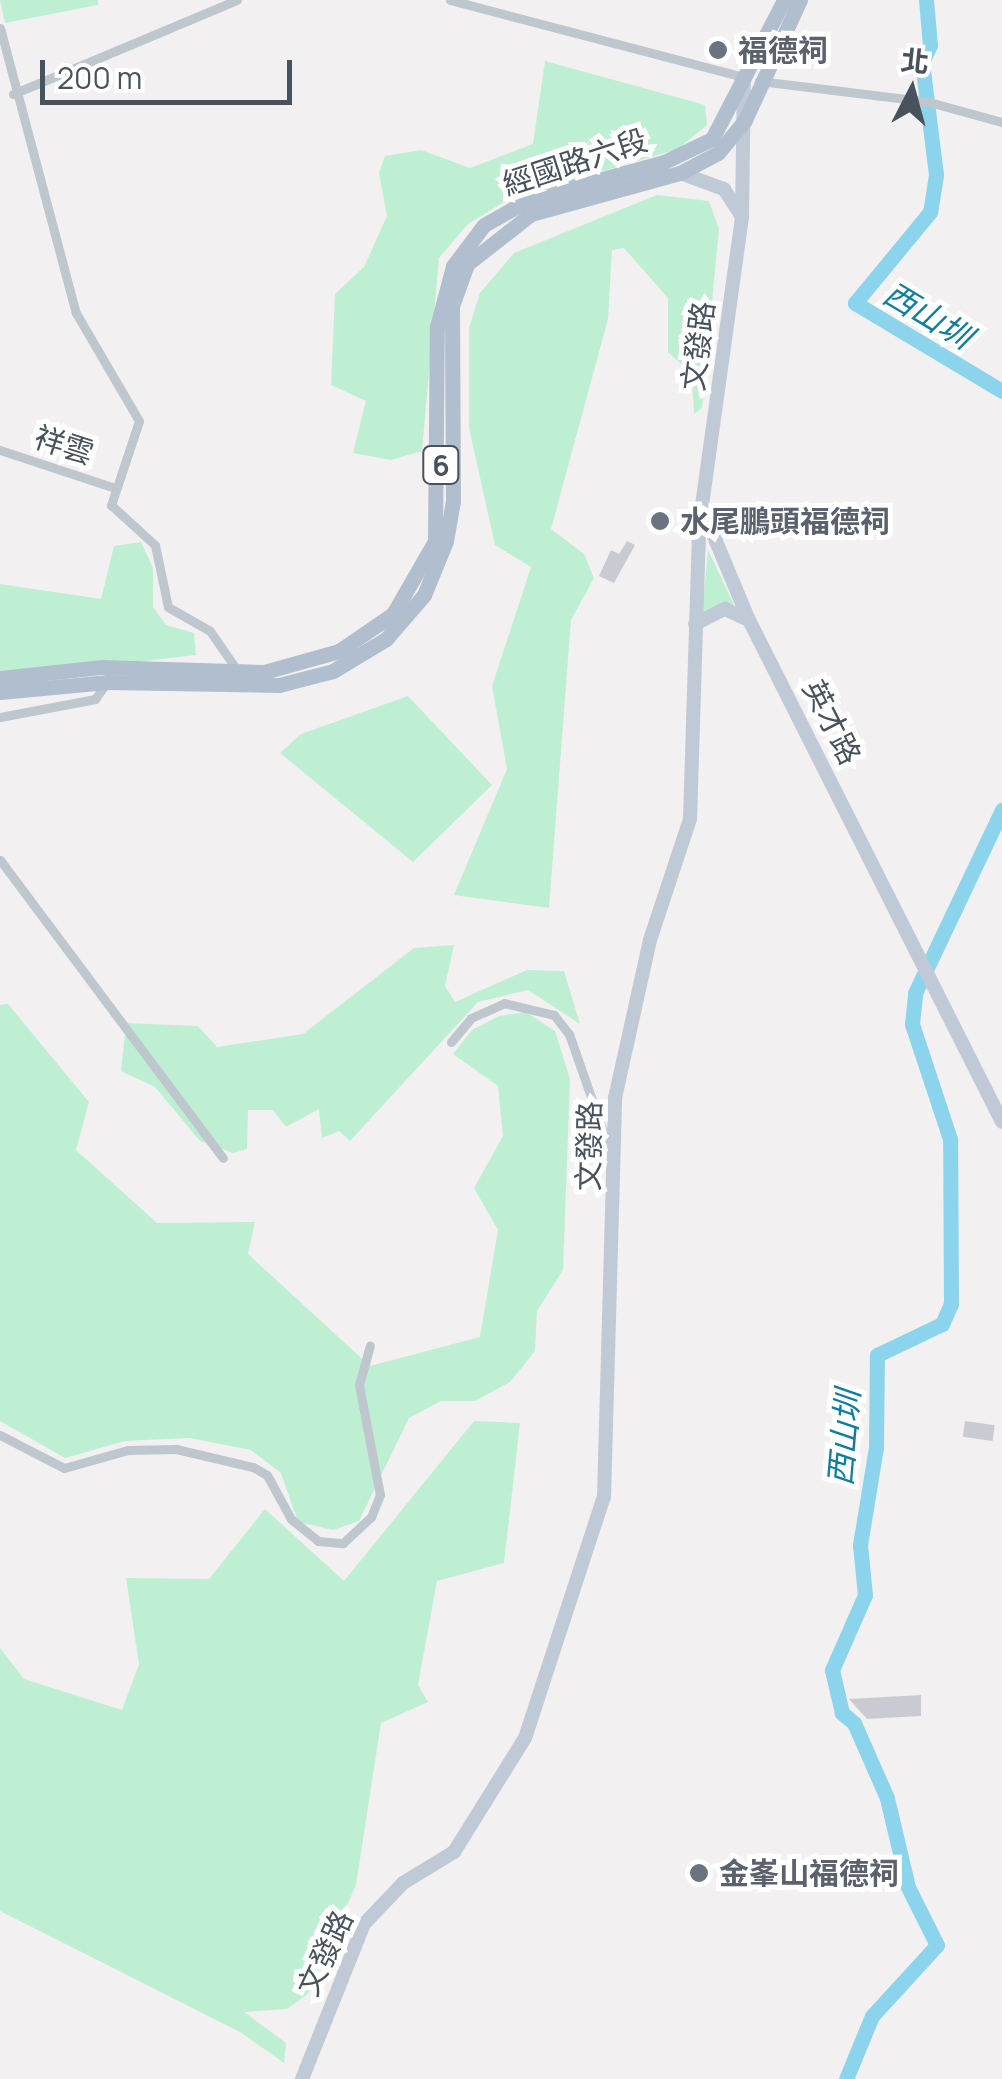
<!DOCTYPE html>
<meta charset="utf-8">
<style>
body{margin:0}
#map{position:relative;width:1002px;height:2079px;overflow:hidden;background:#f2f0f0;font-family:Manrope,"Noto Sans TC",sans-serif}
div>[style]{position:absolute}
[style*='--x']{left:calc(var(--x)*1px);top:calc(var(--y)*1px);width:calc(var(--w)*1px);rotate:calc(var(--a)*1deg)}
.green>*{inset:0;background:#bfefd3}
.river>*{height:15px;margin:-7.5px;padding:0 7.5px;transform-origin:7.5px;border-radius:7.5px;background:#8cd4ec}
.building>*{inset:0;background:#cacbd2;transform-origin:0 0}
.street>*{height:9px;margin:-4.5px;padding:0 4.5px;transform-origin:4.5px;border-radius:4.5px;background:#bec6ce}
.secondary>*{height:14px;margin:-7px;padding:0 7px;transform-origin:7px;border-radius:7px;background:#c0cad6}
.primary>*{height:15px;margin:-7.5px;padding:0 7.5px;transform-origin:7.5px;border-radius:7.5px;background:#b0bece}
.dots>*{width:28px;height:28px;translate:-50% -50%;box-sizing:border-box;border:5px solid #fff;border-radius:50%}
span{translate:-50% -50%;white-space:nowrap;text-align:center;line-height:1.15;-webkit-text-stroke:10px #fff;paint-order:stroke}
.shield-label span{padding:2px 8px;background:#fff;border:2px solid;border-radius:8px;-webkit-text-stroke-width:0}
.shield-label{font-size:28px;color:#48525d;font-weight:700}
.worship-label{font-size:30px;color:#5b616d;font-weight:700}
.left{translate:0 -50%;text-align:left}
.street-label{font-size:30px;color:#48525d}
.water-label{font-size:32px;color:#0d7ea3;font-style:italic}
.north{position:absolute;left:862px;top:40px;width:100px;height:100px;-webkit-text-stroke:8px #fff;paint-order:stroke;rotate:6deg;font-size:28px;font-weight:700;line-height:40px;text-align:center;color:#48525d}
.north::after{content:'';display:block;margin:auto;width:35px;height:45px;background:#48525d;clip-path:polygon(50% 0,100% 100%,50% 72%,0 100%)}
.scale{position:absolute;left:40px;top:60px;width:252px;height:45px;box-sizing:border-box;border:5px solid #48525d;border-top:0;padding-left:12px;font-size:30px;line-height:35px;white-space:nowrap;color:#48525d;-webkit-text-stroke:8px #fff;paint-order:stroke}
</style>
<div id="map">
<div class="green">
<i style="clip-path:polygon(0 0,98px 0,98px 5px,5px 23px)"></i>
<i style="clip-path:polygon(545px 61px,705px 105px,707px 125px,678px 149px,509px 199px,468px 224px,439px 258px,422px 451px,391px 460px,353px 453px,366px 401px,331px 385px,335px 294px,364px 267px,387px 216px,379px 173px,385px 156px,421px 150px,470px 168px,533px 144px)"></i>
<i style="clip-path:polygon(657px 195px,709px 201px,719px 229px,702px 408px,694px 414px,692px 374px,668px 352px,668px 298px,624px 248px,612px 250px,608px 319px,551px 529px,584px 554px,594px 578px,571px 620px,549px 908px,454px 895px,507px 769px,492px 686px,531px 567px,495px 545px,469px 428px,469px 328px,480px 293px,514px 253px)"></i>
<i style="clip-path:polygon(141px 542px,153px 568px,153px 607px,166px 625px,194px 633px,196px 655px,0 678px,0 584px,101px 599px,114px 546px)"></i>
<i style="clip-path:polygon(708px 550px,736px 609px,721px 605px,702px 614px)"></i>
<i style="clip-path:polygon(408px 696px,492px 785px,413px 862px,280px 753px,301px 734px)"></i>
<i style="clip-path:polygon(454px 945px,445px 986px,455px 1002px,527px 970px,564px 971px,580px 1024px,528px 990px,478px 1002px,350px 1141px,339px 1131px,322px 1138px,319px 1109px,286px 1127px,273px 1110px,248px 1110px,247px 1149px,233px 1153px,200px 1141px,155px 1087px,121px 1071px,126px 1023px,198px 1026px,217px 1047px,303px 1034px,414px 948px)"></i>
<i style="clip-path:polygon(8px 1004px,89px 1102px,76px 1150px,157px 1223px,255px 1222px,248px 1254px,370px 1366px,480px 1337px,498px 1230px,474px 1188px,503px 1136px,498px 1086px,453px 1054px,472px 1030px,499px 1016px,526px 1012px,555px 1031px,570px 1079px,563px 1270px,537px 1311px,535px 1351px,510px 1382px,475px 1401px,441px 1401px,409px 1418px,359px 1521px,333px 1530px,298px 1522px,281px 1473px,251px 1450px,190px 1438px,125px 1441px,65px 1458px,0 1421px,0 1005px)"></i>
<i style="clip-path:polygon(474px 1421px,520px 1423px,504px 1563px,437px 1581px,418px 1685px,428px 1702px,381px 1723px,356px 1885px,308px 1994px,287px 2009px,244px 2012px,286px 2043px,284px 2063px,240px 2032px,0 1911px,0 1648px,24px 1679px,122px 1710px,139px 1664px,126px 1578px,209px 1579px,265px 1509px,344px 1581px)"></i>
</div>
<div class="river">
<i style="--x:926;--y:0;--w:45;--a:84.9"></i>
<i style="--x:930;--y:45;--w:19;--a:115"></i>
<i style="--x:922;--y:62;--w:114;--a:82.9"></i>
<i style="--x:936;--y:175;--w:37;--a:99"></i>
<i style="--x:930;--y:212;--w:118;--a:129.5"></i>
<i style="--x:855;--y:303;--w:171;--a:30.9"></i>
<i style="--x:846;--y:2079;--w:68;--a:-67.6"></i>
<i style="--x:872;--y:2016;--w:96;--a:-47.5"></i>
<i style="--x:937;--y:1945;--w:65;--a:-116.6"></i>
<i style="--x:908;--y:1887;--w:91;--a:-103.3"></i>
<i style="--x:887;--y:1798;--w:82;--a:-113.7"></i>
<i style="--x:854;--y:1723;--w:16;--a:-140"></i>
<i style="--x:842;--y:1713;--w:44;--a:-103.1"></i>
<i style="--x:832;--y:1670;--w:82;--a:-66.3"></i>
<i style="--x:865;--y:1595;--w:50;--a:-95.7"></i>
<i style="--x:860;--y:1545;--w:99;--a:-80.7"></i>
<i style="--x:876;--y:1447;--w:92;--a:-89.4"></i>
<i style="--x:877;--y:1355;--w:72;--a:-25.5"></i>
<i style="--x:942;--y:1324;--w:22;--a:-66"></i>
<i style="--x:951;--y:1304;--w:165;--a:-90.3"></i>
<i style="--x:950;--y:1139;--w:121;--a:-108.3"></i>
<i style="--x:912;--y:1024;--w:31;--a:-84"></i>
<i style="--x:915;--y:993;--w:203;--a:-64.6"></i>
</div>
<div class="building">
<i style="clip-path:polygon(627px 541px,635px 545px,614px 583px,599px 576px,611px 550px,619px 554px)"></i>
<i style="left:965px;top:1421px;width:30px;height:16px;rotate:8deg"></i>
<i style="clip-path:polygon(921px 1695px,921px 1716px,867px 1719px,849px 1699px)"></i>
</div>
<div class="street">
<i style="--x:450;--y:0;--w:304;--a:14.7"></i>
<i style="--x:0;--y:28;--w:295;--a:75.1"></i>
<i style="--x:76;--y:313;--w:125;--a:59.7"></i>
<i style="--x:139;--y:421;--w:89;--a:108.4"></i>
<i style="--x:111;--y:505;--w:59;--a:42.3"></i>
<i style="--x:155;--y:545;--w:63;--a:78.2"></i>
<i style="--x:168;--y:607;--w:48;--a:29.7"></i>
<i style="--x:210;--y:631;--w:51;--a:55.4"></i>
<i style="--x:759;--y:81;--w:171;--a:7"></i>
<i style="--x:929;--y:102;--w:76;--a:15.3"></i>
<i style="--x:13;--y:94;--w:243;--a:-22.8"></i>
<i style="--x:0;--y:450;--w:118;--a:18.3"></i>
<i style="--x:0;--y:717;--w:97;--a:-10.7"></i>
<i style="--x:95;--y:699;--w:21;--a:-55"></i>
<i style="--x:0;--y:860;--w:372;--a:53.2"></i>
<i style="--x:451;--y:1042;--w:31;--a:-50"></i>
<i style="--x:471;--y:1018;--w:36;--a:-24"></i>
<i style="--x:504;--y:1003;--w:51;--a:13.5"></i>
<i style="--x:554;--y:1015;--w:24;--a:52"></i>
<i style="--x:569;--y:1034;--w:127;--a:70.7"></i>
<i style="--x:0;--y:1435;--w:72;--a:27.3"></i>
<i style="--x:64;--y:1468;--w:66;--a:-15.7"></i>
<i style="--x:128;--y:1450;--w:48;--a:-1.2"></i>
<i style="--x:176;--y:1449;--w:79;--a:13.2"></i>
<i style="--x:253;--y:1467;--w:16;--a:30"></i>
<i style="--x:267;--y:1475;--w:50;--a:61.4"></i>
<i style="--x:291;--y:1519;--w:35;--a:39"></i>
<i style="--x:318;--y:1541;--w:25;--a:5"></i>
<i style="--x:343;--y:1543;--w:38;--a:-43"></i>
<i style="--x:371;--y:1517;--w:24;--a:-68"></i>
<i style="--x:380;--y:1495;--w:112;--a:-100.8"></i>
<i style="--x:359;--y:1385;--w:41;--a:-74.6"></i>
</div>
<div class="secondary">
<i style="--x:680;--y:173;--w:47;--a:20"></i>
<i style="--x:724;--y:189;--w:31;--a:57"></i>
<i style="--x:705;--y:515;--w:114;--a:67.3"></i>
<i style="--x:749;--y:620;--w:562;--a:63.25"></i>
<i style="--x:695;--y:624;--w:34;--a:-27"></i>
<i style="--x:725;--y:609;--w:26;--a:25"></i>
<i style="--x:302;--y:2079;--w:167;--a:-68.2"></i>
<i style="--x:364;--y:1924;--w:57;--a:-46.4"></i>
<i style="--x:403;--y:1883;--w:60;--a:-31.3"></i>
<i style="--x:454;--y:1852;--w:134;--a:-58.1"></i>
<i style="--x:525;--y:1738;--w:254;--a:-71.9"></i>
<i style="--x:604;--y:1497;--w:399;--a:-88.4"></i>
<i style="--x:615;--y:1098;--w:162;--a:-77.5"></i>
<i style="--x:650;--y:940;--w:127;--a:-71.7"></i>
<i style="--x:690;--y:819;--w:292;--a:-88.2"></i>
<i style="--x:699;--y:527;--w:313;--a:-82.1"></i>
<i style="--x:742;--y:217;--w:139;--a:-89.2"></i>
</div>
<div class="primary">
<i style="--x:0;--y:678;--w:103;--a:-6.2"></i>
<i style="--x:102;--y:667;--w:162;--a:1.8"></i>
<i style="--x:264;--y:672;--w:78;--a:-15.6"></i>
<i style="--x:339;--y:651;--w:65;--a:-34.4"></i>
<i style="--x:393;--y:614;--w:84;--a:-60.1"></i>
<i style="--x:435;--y:541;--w:214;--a:-89.5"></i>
<i style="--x:437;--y:327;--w:63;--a:-75.3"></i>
<i style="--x:453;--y:266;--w:51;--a:-52.9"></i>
<i style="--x:484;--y:225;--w:53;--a:-29.5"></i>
<i style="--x:530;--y:199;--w:139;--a:-15.4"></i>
<i style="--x:664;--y:162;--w:53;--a:-25.6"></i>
<i style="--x:712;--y:139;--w:157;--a:-62.6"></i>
<i style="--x:0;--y:692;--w:107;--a:-5.3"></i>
<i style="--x:107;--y:682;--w:172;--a:1"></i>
<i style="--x:279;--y:685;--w:56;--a:-14.5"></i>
<i style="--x:333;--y:671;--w:62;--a:-31.1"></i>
<i style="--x:386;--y:639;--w:58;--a:-49.2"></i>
<i style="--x:424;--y:595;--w:58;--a:-67.8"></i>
<i style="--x:446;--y:541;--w:41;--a:-80.1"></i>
<i style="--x:453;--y:501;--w:195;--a:-90.3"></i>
<i style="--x:452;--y:306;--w:45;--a:-70.3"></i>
<i style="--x:467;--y:264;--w:81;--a:-38"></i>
<i style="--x:531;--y:214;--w:155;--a:-15.4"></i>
<i style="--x:680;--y:173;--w:43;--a:-27.8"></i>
<i style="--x:718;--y:153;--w:43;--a:-50.7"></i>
<i style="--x:745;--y:120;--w:132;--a:-65.4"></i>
</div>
<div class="dots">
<i style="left:718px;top:50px;background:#6b7280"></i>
<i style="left:660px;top:521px;background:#6b7280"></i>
<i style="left:699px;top:1873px;background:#6b7280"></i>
</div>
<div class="shield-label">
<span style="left:441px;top:465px">6</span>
</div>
<div class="worship-label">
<span class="left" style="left:738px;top:50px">福德祠</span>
<span class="left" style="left:680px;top:521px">水尾鵬頭福德祠</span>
<span class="left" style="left:719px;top:1873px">金峯山福德祠</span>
</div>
<div class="street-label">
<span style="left:575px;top:162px;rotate:-18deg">經國路六段</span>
<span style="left:698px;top:346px;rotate:-83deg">文發路</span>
<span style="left:64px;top:445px;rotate:18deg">祥雲</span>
<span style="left:832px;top:722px;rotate:63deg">英才路</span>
<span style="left:589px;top:1146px;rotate:-89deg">文發路</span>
<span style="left:325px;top:1953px;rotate:-65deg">文發路</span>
</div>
<div class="water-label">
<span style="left:928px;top:315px;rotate:31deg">西山圳</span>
<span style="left:844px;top:1438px;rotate:-85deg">西山圳</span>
</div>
<div class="north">北</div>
<div class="scale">200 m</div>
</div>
